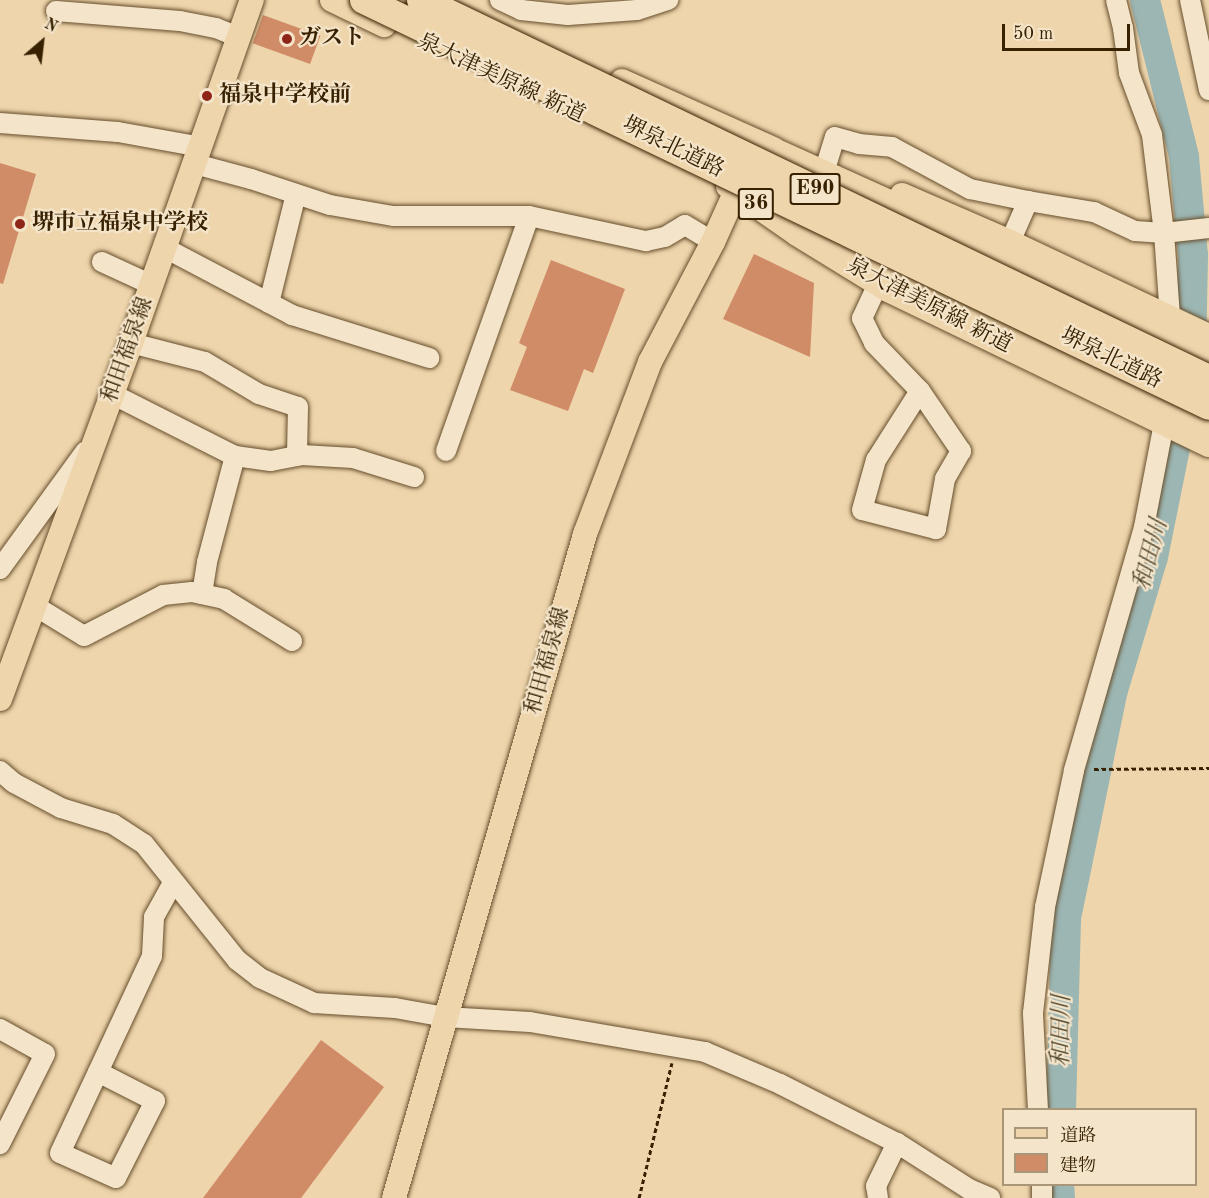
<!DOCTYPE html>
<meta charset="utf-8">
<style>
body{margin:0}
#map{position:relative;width:1209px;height:1198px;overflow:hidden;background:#eed5ac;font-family:"Old Standard TT","Noto Serif JP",serif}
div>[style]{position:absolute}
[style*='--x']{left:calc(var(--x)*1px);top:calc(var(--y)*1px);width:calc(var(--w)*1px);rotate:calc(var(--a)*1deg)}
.river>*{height:30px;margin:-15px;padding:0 15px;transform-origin:15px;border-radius:15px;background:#9cb6b3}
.building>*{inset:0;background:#d08b67;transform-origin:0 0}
.path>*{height:3px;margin-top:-1.5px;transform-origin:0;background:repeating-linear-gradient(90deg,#382101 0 4.5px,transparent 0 7.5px)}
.roads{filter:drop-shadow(0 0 2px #664e2c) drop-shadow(0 0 2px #664e2c)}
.minor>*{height:20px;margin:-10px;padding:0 10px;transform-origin:10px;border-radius:10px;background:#f4e4c9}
.major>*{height:24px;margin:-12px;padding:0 12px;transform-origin:12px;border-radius:12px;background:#eed5ac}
.highway>*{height:28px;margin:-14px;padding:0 14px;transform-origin:14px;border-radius:14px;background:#eed5ac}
.bridges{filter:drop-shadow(0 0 2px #382101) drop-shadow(0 0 2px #382101)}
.highway-bridge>*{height:28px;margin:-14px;padding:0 14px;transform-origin:14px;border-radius:14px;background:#eed5ac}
.dots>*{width:16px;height:16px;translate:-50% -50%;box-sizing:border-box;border:3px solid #f4e4c9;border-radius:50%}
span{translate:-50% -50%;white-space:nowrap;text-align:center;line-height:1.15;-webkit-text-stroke:4.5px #f4e4c9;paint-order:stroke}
.shield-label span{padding:2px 4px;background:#f4e4c9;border:2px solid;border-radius:4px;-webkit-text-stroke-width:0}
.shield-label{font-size:21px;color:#382101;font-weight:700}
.poi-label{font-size:22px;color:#382101;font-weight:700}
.left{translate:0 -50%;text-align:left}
.street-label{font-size:22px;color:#382101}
.water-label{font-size:24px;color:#564e36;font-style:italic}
.legend{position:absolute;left:1002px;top:1108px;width:195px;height:78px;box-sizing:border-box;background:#f4e4c9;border:2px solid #a99679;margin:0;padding:8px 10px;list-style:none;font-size:18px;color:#382101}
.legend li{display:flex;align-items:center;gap:12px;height:30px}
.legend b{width:30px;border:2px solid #a99679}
.north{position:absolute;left:12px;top:12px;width:60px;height:60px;-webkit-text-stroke:4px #f4e4c9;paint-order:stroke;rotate:28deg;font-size:16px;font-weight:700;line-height:24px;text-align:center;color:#382101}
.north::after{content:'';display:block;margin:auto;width:21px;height:27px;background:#382101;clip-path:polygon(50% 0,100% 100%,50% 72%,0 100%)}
.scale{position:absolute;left:1002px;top:24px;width:128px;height:27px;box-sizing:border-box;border:3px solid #382101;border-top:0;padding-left:8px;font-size:18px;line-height:21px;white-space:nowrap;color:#382101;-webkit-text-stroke:4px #f4e4c9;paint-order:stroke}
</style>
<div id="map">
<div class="river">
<i style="--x:1145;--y:0;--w:162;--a:76"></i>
<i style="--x:1184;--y:157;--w:98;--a:84.8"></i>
<i style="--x:1193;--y:255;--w:101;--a:91.1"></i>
<i style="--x:1061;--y:1110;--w:192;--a:-88.5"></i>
<i style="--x:1066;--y:918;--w:233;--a:-78.4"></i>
<i style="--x:1113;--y:690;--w:139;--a:-73.3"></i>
<i style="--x:1153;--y:557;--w:157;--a:-78.6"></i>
<i style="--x:1059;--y:1184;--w:14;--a:86"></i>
</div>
<div class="building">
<i style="left:263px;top:15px;width:61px;height:30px;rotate:20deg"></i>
<i style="clip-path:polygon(0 163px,36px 174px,3px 284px,0 283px)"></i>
<i style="clip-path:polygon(754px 254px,814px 283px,810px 357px,723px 319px)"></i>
<i style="clip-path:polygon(551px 260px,625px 289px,593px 373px,584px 369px,568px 411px,510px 390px,527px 347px,519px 343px)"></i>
<i style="clip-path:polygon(321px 1040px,384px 1087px,301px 1198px,203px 1198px)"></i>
</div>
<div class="path">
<i style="--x:1094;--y:769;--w:115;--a:-0.5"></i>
<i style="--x:639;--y:1198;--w:139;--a:-76.3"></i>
</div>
<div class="roads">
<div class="minor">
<i style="--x:500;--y:0;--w:23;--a:25"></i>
<i style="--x:521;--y:10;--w:47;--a:6.1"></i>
<i style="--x:568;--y:15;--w:69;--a:-4.1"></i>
<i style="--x:637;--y:10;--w:33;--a:-18"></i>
<i style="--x:1116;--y:0;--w:29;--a:76"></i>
<i style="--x:1123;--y:28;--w:45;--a:82.4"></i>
<i style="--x:1129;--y:73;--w:66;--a:69.6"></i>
<i style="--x:1152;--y:135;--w:99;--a:83"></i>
<i style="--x:1164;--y:233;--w:84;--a:85.9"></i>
<i style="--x:1190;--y:0;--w:92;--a:78.1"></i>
<i style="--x:56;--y:11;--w:124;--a:4.6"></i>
<i style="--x:180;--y:21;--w:37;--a:11"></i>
<i style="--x:216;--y:28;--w:24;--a:22"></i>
<i style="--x:0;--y:123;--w:118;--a:4.4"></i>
<i style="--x:118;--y:132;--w:84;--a:10.2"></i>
<i style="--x:195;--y:164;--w:58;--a:15"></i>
<i style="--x:251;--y:179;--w:83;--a:18.2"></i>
<i style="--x:330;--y:205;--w:64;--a:9.9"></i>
<i style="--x:393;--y:216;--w:136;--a:0"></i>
<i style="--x:529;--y:216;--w:120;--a:12.1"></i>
<i style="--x:646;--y:241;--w:19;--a:-12"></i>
<i style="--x:665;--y:237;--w:23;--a:-31"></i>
<i style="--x:685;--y:225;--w:33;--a:31"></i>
<i style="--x:826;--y:166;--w:30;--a:-73"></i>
<i style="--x:835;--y:137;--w:25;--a:16"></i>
<i style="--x:859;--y:144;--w:33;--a:5"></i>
<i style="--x:892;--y:147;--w:89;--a:28.3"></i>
<i style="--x:970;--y:189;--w:59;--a:11.7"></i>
<i style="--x:1010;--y:242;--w:45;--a:-66.3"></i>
<i style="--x:1028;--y:201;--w:67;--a:9.5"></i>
<i style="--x:1094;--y:212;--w:45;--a:24.9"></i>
<i style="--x:1135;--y:231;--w:29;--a:4"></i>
<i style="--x:1164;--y:233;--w:45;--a:-6.3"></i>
<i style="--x:165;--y:248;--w:144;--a:27.8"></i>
<i style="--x:292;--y:315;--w:144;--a:17.4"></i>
<i style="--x:102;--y:262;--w:55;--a:24.7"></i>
<i style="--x:878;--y:284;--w:38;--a:115"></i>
<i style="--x:862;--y:318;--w:28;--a:64"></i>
<i style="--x:874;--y:343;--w:66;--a:46.2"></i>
<i style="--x:920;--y:391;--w:73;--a:55.7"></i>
<i style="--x:961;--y:451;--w:32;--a:120"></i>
<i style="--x:945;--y:479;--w:51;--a:100.2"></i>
<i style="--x:936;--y:529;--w:76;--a:-165.6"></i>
<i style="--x:862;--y:510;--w:52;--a:-74.4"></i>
<i style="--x:876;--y:460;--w:82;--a:-57.5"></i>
<i style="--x:269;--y:303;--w:112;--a:-76.1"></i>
<i style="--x:131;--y:343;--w:76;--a:14.4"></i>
<i style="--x:205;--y:362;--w:63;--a:30.7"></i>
<i style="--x:259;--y:394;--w:41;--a:18.4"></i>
<i style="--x:298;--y:407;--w:49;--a:91.2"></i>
<i style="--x:112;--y:394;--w:138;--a:26.8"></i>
<i style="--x:235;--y:456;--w:36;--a:8"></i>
<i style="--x:271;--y:461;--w:32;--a:-11"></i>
<i style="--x:302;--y:455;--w:51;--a:3.4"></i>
<i style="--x:353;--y:458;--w:64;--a:17.3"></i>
<i style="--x:446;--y:451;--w:249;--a:-70.5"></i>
<i style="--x:0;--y:569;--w:145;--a:-54"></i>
<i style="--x:202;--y:594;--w:32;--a:-81"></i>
<i style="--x:207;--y:562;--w:110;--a:-75.2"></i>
<i style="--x:35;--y:606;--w:57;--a:31.5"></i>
<i style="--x:84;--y:636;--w:89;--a:-27.4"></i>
<i style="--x:163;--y:595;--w:29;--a:-6"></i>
<i style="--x:192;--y:592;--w:33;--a:12"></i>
<i style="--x:224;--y:599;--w:80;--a:31.7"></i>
<i style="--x:0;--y:771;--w:18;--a:41"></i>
<i style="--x:14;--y:783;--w:53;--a:28"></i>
<i style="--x:61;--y:808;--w:54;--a:17.1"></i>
<i style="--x:113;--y:824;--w:37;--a:33"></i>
<i style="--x:144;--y:844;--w:149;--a:51.3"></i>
<i style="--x:237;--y:960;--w:29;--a:38"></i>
<i style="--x:260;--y:978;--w:60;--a:24.8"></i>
<i style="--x:314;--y:1003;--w:81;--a:3.5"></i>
<i style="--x:395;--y:1008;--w:51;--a:10.2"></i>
<i style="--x:445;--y:1017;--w:85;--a:3.4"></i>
<i style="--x:530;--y:1022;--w:178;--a:9.7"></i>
<i style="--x:705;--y:1052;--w:82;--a:23.1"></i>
<i style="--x:780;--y:1084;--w:131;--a:26.8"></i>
<i style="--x:897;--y:1143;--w:85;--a:32.6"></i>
<i style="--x:969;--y:1189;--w:23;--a:23"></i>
<i style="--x:0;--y:1029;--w:51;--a:29.1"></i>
<i style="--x:45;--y:1054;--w:101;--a:116.6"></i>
<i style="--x:98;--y:1072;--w:64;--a:27"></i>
<i style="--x:155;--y:1101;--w:86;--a:116.9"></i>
<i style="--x:116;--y:1178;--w:61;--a:-155.9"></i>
<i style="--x:60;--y:1153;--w:89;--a:-64.9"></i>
<i style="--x:98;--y:1072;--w:128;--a:-65"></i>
<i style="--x:152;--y:956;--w:39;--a:-87"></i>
<i style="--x:154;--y:917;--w:39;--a:-61"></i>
<i style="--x:1038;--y:1110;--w:97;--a:-93"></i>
<i style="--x:1033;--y:1013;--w:107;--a:-83.5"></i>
<i style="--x:1045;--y:907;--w:140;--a:-78"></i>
<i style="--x:1074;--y:770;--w:253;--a:-73.9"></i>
<i style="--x:1144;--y:527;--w:106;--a:-79.1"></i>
<i style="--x:1042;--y:1184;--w:14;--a:90"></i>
<i style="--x:878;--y:1198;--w:12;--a:-99"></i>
<i style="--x:876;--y:1186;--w:48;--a:-64"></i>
</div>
<div class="major">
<i style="--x:332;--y:0;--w:58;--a:25.7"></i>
<i style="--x:622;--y:81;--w:166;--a:24.2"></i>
<i style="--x:728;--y:186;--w:84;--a:34.8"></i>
<i style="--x:797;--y:234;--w:107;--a:31.6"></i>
<i style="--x:888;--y:290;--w:356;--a:25.8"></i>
<i style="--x:902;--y:195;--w:118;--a:23.5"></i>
<i style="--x:1010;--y:242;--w:220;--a:25.3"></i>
<i style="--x:0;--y:699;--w:379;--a:-69.8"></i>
<i style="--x:131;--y:343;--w:364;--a:-70.6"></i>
<i style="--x:394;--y:1198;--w:691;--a:-73.95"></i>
<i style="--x:585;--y:534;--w:184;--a:-69.3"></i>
<i style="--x:650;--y:362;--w:136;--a:-62.3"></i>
<i style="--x:713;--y:242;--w:85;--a:-65.8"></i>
</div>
<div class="highway">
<i style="--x:756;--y:144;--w:180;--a:24.3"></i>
<i style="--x:920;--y:218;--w:321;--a:25.7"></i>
<i style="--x:817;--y:230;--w:88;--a:30.6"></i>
<i style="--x:893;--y:275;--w:349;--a:25.2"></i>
</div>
</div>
<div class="bridges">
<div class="highway-bridge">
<i style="--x:364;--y:0;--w:937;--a:25.66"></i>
<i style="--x:421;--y:0;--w:874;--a:25.69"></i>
</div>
</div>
<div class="dots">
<i style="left:287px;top:39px;background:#8f2418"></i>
<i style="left:207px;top:96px;background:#8f2418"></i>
<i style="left:20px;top:224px;background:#8f2418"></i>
</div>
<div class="shield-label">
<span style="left:815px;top:189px">E90</span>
<span style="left:756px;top:204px">36</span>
</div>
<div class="poi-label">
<span class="left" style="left:299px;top:39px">ガスト</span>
<span class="left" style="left:219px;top:96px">福泉中学校前</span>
<span class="left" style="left:32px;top:224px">堺市立福泉中学校</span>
</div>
<div class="street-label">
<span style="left:501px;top:79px;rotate:25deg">泉大津美原線 新道</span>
<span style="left:673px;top:148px;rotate:26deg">堺泉北道路</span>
<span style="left:929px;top:306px;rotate:27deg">泉大津美原線 新道</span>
<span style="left:128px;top:350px;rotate:-70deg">和田福泉線</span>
<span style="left:1111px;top:359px;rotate:26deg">堺泉北道路</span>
<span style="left:548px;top:661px;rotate:-74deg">和田福泉線</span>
</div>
<div class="water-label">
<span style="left:1152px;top:555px;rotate:-75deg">和田川</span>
<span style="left:1063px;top:1031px;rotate:-89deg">和田川</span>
</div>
<ul class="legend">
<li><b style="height:8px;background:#eed5ac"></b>道路</li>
<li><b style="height:16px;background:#d08b67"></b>建物</li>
</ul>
<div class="north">N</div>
<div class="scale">50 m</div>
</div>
